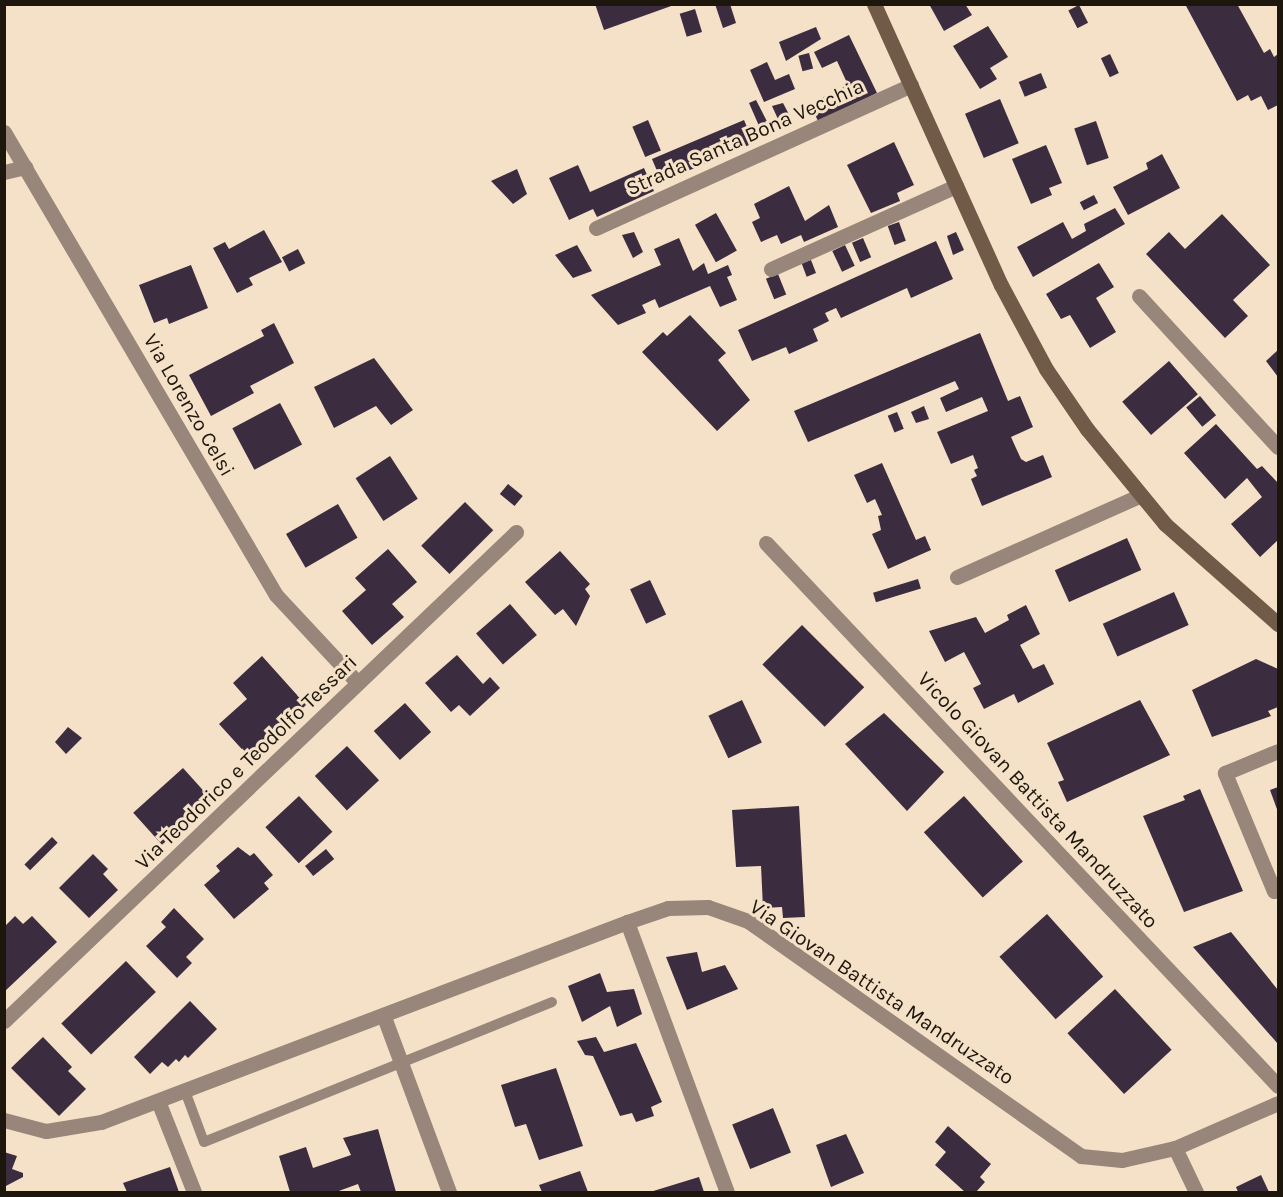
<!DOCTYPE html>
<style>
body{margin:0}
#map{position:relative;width:1283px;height:1197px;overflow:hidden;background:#f4e1c7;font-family:Karla,sans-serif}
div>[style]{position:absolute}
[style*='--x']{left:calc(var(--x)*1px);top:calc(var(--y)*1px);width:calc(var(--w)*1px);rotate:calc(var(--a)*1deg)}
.building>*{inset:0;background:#3c2c40;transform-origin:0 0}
.lane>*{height:10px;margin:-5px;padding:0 5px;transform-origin:5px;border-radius:5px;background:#978679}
.street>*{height:15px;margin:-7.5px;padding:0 7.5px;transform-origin:7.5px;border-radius:7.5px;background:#978679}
.secondary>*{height:15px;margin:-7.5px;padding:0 7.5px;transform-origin:7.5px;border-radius:7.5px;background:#715a48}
span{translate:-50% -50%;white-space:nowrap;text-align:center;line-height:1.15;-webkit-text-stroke:6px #f4e1c7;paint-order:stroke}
.street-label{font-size:21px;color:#1d160d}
.frame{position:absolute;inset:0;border:6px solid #1d160d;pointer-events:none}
</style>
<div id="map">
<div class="building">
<i style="clip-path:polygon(595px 4px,673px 4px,674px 5px,604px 30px)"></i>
<i style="clip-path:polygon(715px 4px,730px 4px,736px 23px,723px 28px)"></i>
<i style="clip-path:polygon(929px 4px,965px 4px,972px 15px,944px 31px)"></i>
<i style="clip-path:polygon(1185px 4px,1237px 4px,1264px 53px,1270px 49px,1274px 57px,1278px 54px,1278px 105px,1268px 110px,1261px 96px,1251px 101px,1248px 95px,1237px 101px)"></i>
<i style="left:1079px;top:5px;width:20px;height:12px;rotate:63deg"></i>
<i style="left:695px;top:9px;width:24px;height:16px;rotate:73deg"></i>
<i style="clip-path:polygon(988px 26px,1008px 57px,990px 68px,997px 79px,980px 89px,953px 46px)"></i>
<i style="clip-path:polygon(816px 27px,821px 39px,786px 61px,779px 42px)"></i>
<i style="clip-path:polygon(849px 35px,877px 93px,818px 121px,810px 104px,848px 85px,837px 61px,822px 68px,814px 52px)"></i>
<i style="left:809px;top:53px;width:16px;height:11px;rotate:75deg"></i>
<i style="left:1110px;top:54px;width:21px;height:10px;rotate:65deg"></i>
<i style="clip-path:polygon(767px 62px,775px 80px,789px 74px,795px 89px,764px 102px,750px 70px)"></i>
<i style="left:1041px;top:73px;width:16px;height:24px;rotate:68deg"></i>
<i style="left:1000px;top:99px;width:48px;height:38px;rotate:67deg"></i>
<i style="clip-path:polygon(756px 100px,772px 131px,763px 135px,749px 103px)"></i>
<i style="clip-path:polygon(783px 103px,794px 124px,783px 130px,772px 106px)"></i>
<i style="left:648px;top:120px;width:33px;height:17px;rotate:67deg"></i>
<i style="left:744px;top:120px;width:25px;height:100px;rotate:67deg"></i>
<i style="left:1096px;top:121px;width:39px;height:23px;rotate:71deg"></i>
<i style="clip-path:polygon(894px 142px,914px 185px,897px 193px,900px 201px,871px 213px,847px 165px)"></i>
<i style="clip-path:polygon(1046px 145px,1062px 183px,1049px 188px,1052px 195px,1031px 204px,1012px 159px)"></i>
<i style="clip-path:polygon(1162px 154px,1180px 188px,1128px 215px,1113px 187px,1148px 169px,1146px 163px)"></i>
<i style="clip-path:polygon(578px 165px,590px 192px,644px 168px,654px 191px,597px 217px,593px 209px,569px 220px,549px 178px)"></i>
<i style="clip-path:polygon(517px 169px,527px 194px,513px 204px,491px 181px)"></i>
<i style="clip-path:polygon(789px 186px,805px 221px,829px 205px,838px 227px,804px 242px,801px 235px,781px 244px,777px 235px,761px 242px,752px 222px,760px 218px,754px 204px)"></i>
<i style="left:1094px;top:195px;width:9px;height:16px;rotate:63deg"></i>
<i style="clip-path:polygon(1115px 208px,1125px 224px,1033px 277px,1017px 247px,1063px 222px,1072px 239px,1086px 231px,1084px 224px)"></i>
<i style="left:716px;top:213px;width:43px;height:24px;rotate:61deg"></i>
<i style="clip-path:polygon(1222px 214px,1270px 265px,1233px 300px,1248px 316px,1225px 338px,1146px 254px,1169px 232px,1185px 249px)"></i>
<i style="left:899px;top:222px;width:20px;height:12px;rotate:70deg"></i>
<i style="clip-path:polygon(264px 230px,282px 262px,249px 278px,253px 285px,237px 293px,213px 248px,225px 242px,229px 249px)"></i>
<i style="clip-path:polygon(634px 232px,643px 252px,633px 258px,622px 235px)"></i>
<i style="clip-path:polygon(956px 232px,964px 250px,953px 255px,947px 236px)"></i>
<i style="clip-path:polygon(679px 238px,693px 271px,704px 263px,708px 274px,728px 265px,732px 275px,727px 277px,737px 300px,720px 307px,710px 286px,659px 308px,655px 299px,642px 305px,646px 313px,618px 325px,591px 295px,661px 265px,654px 249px)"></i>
<i style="left:863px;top:238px;width:21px;height:12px;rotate:67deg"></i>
<i style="clip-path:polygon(936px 241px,953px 279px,911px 298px,907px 288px,841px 318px,836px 308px,825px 313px,829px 321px,813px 329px,818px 341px,789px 354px,786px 347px,752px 361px,738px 330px)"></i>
<i style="clip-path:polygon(577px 245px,592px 271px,573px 278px,555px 255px)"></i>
<i style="left:845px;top:245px;width:23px;height:14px;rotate:65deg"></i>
<i style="left:298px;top:249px;width:16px;height:18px;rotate:63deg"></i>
<i style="left:811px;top:260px;width:14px;height:10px;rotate:69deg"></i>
<i style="clip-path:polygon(1099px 263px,1114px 287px,1096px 298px,1116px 332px,1090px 348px,1070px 315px,1061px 319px,1046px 294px)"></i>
<i style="clip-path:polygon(191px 265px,208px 308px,169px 324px,167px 318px,154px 323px,139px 285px)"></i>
<i style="left:778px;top:274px;width:22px;height:13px;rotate:68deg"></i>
<i style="clip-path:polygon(690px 315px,726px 353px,718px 360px,750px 400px,717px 431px,642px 352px,663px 332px,667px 336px)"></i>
<i style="clip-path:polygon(274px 323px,294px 363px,250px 386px,254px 393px,211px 416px,189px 375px,264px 336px,261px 330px)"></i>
<i style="clip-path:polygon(980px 333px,1008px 401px,1020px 396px,1033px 427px,1011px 437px,1021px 459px,1026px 462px,1043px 455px,1052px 477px,982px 506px,971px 479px,977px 476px,974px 470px,978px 468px,973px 455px,951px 464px,937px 432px,988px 411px,982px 397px,946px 412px,940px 398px,959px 389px,955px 381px,808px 442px,794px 411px)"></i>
<i style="clip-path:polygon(1278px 350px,1278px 377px,1266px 361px)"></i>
<i style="clip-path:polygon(374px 358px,413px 410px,391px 425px,376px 406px,334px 428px,314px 387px)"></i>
<i style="left:1169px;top:361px;width:44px;height:62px;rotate:49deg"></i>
<i style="left:1200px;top:396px;width:25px;height:18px;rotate:50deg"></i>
<i style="left:280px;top:403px;width:47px;height:54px;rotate:62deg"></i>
<i style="clip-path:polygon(924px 406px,929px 419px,916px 423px,911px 412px)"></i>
<i style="left:897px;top:412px;width:18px;height:10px;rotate:68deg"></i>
<i style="clip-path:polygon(1216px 424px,1257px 469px,1262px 466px,1278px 483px,1278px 540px,1260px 557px,1231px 524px,1262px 497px,1247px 478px,1225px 499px,1184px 453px)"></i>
<i style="left:390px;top:456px;width:51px;height:41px;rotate:57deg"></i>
<i style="clip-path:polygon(882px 463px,916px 540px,925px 536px,931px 550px,888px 569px,872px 534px,881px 530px,878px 516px,882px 515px,875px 499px,867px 503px,854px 475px)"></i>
<i style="left:508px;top:484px;width:19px;height:13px;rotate:39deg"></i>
<i style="left:465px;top:502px;width:40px;height:62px;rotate:45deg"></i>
<i style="left:338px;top:504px;width:39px;height:60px;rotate:60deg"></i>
<i style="left:1127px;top:538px;width:35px;height:79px;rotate:66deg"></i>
<i style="clip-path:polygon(388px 549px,417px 582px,392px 604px,404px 617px,372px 645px,342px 611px,366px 590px,355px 578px)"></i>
<i style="clip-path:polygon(560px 551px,590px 584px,585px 589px,590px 596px,576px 626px,563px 609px,555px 615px,525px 582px)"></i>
<i style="left:918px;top:579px;width:10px;height:47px;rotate:73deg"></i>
<i style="left:650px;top:580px;width:38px;height:22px;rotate:65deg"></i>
<i style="left:1174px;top:592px;width:36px;height:78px;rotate:66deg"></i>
<i style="left:510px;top:604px;width:41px;height:45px;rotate:49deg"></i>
<i style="clip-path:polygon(1026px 605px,1040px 634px,1020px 645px,1033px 669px,1044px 664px,1054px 684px,1018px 703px,1014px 694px,984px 709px,973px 688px,981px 684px,964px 652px,945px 662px,929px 631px,976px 617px,985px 633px,1009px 620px,1007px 615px)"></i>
<i style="left:802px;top:625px;width:88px;height:56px;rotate:45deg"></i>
<i style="clip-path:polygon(457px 655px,483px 684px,490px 677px,500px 688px,470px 716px,459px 705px,451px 712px,425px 683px)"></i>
<i style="clip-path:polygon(262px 656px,306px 705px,249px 757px,219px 724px,247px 699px,233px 683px)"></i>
<i style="clip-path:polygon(1256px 659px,1278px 669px,1278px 707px,1268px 711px,1271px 716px,1212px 737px,1192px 690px)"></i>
<i style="left:742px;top:700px;width:47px;height:37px;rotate:65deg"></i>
<i style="clip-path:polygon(1140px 700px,1170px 755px,1067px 802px,1058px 782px,1064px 780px,1047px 743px)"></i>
<i style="left:405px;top:703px;width:39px;height:42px;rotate:48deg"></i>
<i style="clip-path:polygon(884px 713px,944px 772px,907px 811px,845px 744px)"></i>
<i style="clip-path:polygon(68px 727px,82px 738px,66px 754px,55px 742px)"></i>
<i style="left:347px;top:746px;width:47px;height:44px;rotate:47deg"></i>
<i style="left:183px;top:768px;width:43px;height:67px;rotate:48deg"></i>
<i style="clip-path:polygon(1278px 787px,1278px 812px,1270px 790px)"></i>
<i style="clip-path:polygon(1200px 789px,1243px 891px,1184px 912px,1143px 816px,1185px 800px,1183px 796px)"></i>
<i style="left:299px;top:796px;width:49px;height:46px;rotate:47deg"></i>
<i style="left:964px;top:796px;width:88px;height:54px;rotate:48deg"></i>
<i style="clip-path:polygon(799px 806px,805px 917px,783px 918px,782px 907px,763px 908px,761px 866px,736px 867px,732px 810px)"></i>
<i style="left:52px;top:837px;width:8px;height:39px;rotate:45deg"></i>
<i style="clip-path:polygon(238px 847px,250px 856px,254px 853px,273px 875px,264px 883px,269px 889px,234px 919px,204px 885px,220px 871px,216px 866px)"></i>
<i style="left:326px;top:849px;width:13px;height:27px;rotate:51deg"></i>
<i style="clip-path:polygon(93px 854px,108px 869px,103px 874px,118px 890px,89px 918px,59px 888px)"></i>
<i style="clip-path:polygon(174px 908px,204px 939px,186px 957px,192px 963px,177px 978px,146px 946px,166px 927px,161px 922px)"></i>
<i style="left:1047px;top:914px;width:84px;height:64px;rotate:48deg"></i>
<i style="clip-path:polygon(15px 916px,23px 924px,32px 916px,57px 942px,4px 992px,4px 927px)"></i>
<i style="clip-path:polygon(1231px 932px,1278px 990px,1278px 1044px,1193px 947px)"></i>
<i style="clip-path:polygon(697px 952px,702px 972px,725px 965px,738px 989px,687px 1010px,666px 957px)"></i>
<i style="left:126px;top:961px;width:43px;height:90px;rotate:46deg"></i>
<i style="clip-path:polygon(600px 973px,607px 992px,634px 989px,642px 1014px,617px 1027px,610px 1006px,582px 1022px,568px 986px)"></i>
<i style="left:1115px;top:989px;width:83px;height:65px;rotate:47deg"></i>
<i style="clip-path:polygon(190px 1001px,217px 1029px,188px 1058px,185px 1055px,179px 1062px,176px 1059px,168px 1067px,162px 1062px,150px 1074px,134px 1057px)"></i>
<i style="clip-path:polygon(43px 1037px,72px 1067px,68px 1071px,86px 1089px,59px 1116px,11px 1068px)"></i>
<i style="clip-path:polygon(596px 1037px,604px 1052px,636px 1043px,662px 1102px,651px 1107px,654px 1116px,636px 1122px,632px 1113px,620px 1116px,593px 1056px,585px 1055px,577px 1041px)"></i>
<i style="clip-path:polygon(556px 1068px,583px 1146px,539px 1160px,526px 1124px,515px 1127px,501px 1085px)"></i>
<i style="left:773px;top:1108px;width:48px;height:44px;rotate:68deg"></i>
<i style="clip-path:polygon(948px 1126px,991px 1164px,980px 1177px,985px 1182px,976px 1192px,965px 1192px,935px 1165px,946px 1152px,935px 1142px)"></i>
<i style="clip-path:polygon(378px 1129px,396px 1192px,361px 1192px,358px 1184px,336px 1192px,290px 1192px,279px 1156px,306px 1147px,313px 1168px,351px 1155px,343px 1138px)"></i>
<i style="clip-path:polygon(846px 1134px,864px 1173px,831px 1187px,816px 1145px)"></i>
<i style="clip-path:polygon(4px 1152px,17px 1156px,12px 1169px,23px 1173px,23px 1177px,4px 1187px)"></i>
<i style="clip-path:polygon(170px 1167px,179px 1192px,127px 1192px,123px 1183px)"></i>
<i style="clip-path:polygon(580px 1171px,588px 1192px,542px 1192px,539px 1185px)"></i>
<i style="clip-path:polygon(1261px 1175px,1269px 1192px,1238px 1192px,1236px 1187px)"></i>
<i style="clip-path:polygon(699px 1177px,704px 1192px,650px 1192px)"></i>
</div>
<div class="lane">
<i style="--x:185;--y:1091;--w:54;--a:69.6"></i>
<i style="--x:204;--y:1142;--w:375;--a:-21.9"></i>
</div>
<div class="street">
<i style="--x:4;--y:132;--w:537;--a:59.57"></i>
<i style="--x:276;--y:595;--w:120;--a:47"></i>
<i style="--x:4;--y:172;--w:22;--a:-13"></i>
<i style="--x:596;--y:228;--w:346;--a:-24.4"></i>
<i style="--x:771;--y:269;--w:203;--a:-24.2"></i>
<i style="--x:1139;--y:296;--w:205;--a:47.4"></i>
<i style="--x:766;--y:543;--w:746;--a:46.68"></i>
<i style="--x:957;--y:577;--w:199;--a:-24"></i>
<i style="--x:1274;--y:891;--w:128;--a:-112.6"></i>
<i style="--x:1225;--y:773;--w:57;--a:-22.5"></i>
<i style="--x:627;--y:922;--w:288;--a:69.7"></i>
<i style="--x:384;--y:1017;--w:187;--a:69.6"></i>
<i style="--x:4;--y:1021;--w:708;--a:-43.68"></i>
<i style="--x:158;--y:1101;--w:98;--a:68.4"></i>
<i style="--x:4;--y:1120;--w:43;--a:14.7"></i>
<i style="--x:46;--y:1131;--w:56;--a:-9.3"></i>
<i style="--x:101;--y:1122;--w:563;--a:-20.82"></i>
<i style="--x:627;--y:922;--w:43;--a:-18.9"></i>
<i style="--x:668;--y:908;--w:40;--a:-1.4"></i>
<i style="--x:708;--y:907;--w:42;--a:19.3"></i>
<i style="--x:748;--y:921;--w:408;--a:35.2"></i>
<i style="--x:1081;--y:1156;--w:41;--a:5.6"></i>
<i style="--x:1122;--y:1160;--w:54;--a:-12.8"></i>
<i style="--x:1175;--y:1148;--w:112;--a:-23.6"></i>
<i style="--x:1175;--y:1148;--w:49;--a:64.5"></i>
</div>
<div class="secondary">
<i style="--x:874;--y:4;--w:308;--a:65.7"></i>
<i style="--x:1001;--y:285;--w:95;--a:61.8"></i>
<i style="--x:1046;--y:369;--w:73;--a:55.7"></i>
<i style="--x:1087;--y:429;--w:123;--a:50.6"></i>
<i style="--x:1165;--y:524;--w:151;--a:41.5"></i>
</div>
<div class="street-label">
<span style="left:745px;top:137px;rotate:-24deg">Strada Santa Bona Vecchia</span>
<span style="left:189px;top:405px;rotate:60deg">Via Lorenzo Celsi</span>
<span style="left:246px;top:762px;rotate:-44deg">Via Teodorico e Teodolfo Tessari</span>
<span style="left:1038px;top:800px;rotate:47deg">Vicolo Giovan Battista Mandruzzato</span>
<span style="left:882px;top:992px;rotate:34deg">Via Giovan Battista Mandruzzato</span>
</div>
<div class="frame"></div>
</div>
